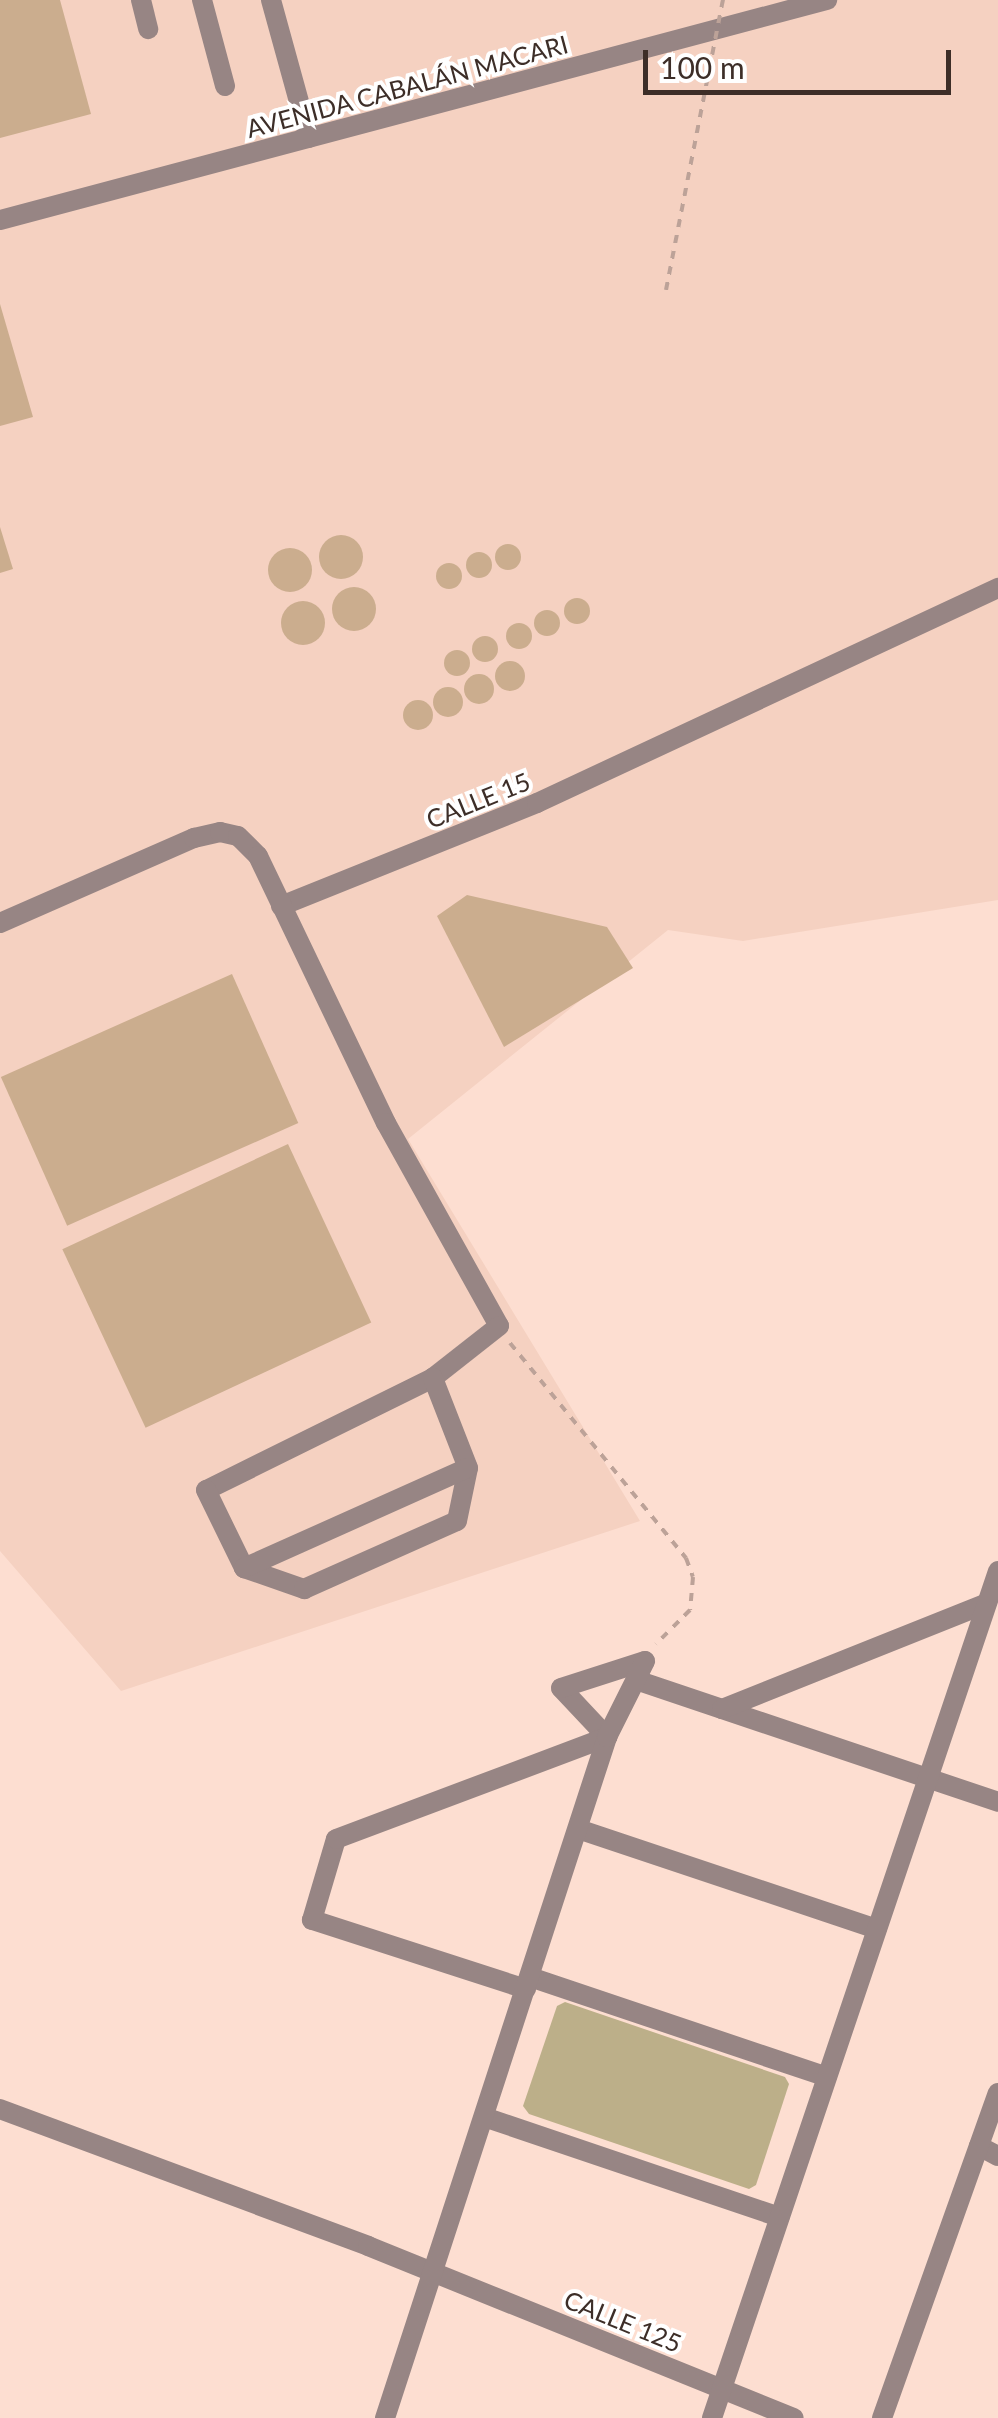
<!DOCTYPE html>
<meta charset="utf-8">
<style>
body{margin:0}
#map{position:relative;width:998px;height:2418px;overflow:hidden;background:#fdded1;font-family:Lato,sans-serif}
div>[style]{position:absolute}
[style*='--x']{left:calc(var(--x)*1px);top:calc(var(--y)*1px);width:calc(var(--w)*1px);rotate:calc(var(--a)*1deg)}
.built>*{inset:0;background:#f5d1c1}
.forest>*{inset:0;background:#bcaf89}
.building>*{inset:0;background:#cbad8e;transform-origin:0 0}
.round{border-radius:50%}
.path>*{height:4px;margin-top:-2px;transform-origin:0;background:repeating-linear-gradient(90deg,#bca298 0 8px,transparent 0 16px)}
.minor>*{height:20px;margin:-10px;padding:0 10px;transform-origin:10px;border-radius:10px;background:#978584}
.path-bridge>*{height:4px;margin-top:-2px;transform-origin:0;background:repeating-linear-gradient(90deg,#bca298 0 8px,transparent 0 16px)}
span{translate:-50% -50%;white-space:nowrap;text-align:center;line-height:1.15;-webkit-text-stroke:8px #fff;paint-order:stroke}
.street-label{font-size:25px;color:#3d2e28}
.scale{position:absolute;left:643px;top:50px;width:308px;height:45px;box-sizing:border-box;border:5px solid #3d2e28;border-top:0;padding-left:12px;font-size:30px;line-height:35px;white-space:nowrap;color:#3d2e28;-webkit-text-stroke:8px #fff;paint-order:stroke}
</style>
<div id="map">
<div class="built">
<i style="clip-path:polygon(0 0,998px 0,998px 900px,743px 941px,668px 930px,408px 1139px,640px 1521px,121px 1691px,0 1551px)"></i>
</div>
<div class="forest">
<i style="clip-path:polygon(565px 2002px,785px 2077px,789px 2084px,756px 2185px,749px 2189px,529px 2114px,523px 2106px,557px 2006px)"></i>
</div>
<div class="building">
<i style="clip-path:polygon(0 0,60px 0,91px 114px,0 138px)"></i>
<i style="clip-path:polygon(0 304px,33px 417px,0 426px)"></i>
<i style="clip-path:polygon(0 527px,13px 569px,0 573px)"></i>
<i class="round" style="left:319px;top:535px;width:44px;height:44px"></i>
<i class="round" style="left:495px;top:544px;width:26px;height:26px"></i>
<i class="round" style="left:268px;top:548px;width:44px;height:44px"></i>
<i class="round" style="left:466px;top:552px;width:26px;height:26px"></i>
<i class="round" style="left:436px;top:563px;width:26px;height:26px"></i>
<i class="round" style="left:332px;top:587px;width:44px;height:44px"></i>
<i class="round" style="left:564px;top:598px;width:26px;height:26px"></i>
<i class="round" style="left:281px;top:601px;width:44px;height:44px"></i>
<i class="round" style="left:534px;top:610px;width:26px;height:26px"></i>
<i class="round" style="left:506px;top:623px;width:26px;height:26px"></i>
<i class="round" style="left:472px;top:636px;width:26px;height:26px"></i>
<i class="round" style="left:444px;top:650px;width:26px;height:26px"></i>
<i class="round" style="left:495px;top:661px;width:30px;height:30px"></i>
<i class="round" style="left:464px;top:674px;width:30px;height:30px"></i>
<i class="round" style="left:433px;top:687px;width:30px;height:30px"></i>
<i class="round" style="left:403px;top:700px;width:30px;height:30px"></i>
<i style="clip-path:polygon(467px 895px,607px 927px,633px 968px,504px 1047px,437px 916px)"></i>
<i style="left:232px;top:974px;width:163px;height:253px;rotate:66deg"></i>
<i style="left:288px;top:1144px;width:197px;height:249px;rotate:65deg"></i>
</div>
<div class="path">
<i style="--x:510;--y:1343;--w:278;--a:50.7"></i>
<i style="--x:686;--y:1558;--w:20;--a:70"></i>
<i style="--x:693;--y:1577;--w:33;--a:95"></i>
<i style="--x:690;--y:1610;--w:48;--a:135"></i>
</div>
<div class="minor">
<i style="--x:141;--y:0;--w:30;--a:76"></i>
<i style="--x:202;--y:0;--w:89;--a:75"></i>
<i style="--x:271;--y:0;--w:143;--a:74.6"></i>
<i style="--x:0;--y:220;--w:856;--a:-14.9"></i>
<i style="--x:281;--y:906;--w:276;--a:-21.9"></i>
<i style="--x:537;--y:803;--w:509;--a:-25"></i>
<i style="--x:0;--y:923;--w:212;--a:-23.7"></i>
<i style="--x:194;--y:838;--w:27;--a:-13"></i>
<i style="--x:220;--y:832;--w:18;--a:13"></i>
<i style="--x:238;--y:836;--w:28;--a:45"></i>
<i style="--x:258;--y:856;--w:296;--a:64.4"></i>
<i style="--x:386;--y:1123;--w:232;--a:60.9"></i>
<i style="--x:499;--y:1326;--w:84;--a:141.8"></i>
<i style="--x:433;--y:1378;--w:253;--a:153.7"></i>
<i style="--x:206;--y:1490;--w:87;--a:64"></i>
<i style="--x:244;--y:1568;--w:64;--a:19.3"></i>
<i style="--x:304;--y:1589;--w:167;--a:-24"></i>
<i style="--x:457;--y:1521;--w:54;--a:-78.3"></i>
<i style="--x:468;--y:1468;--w:97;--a:-111.3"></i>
<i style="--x:244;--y:1568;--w:245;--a:-24.1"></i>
<i style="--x:636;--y:1680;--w:382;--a:18.6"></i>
<i style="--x:722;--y:1709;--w:285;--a:-21.8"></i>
<i style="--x:607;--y:1737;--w:67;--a:-133.2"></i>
<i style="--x:561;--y:1688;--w:88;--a:-17.8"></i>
<i style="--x:578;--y:1829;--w:315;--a:18.5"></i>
<i style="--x:530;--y:1977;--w:313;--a:18.6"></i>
<i style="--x:526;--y:1989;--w:225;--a:-162.1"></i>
<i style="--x:312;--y:1920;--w:84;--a:-73.5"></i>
<i style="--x:336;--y:1839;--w:290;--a:-20.6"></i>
<i style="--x:0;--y:2109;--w:393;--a:20.4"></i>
<i style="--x:368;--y:2246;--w:459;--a:22"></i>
<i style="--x:484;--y:2117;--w:312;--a:18.7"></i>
<i style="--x:979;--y:2146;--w:21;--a:28"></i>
<i style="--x:385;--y:2418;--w:716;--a:-71.94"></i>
<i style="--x:607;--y:1737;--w:85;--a:-63.4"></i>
<i style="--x:712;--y:2418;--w:894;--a:-71.34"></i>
<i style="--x:882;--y:2418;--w:345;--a:-70.4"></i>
</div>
<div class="path-bridge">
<i style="--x:666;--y:290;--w:296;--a:-78.9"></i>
</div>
<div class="street-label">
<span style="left:407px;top:86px;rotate:-15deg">AVENIDA CABALÁN MACARI</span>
<span style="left:478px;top:800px;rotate:-22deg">CALLE 15</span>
<span style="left:623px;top:2321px;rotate:22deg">CALLE 125</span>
</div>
<div class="scale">100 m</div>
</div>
